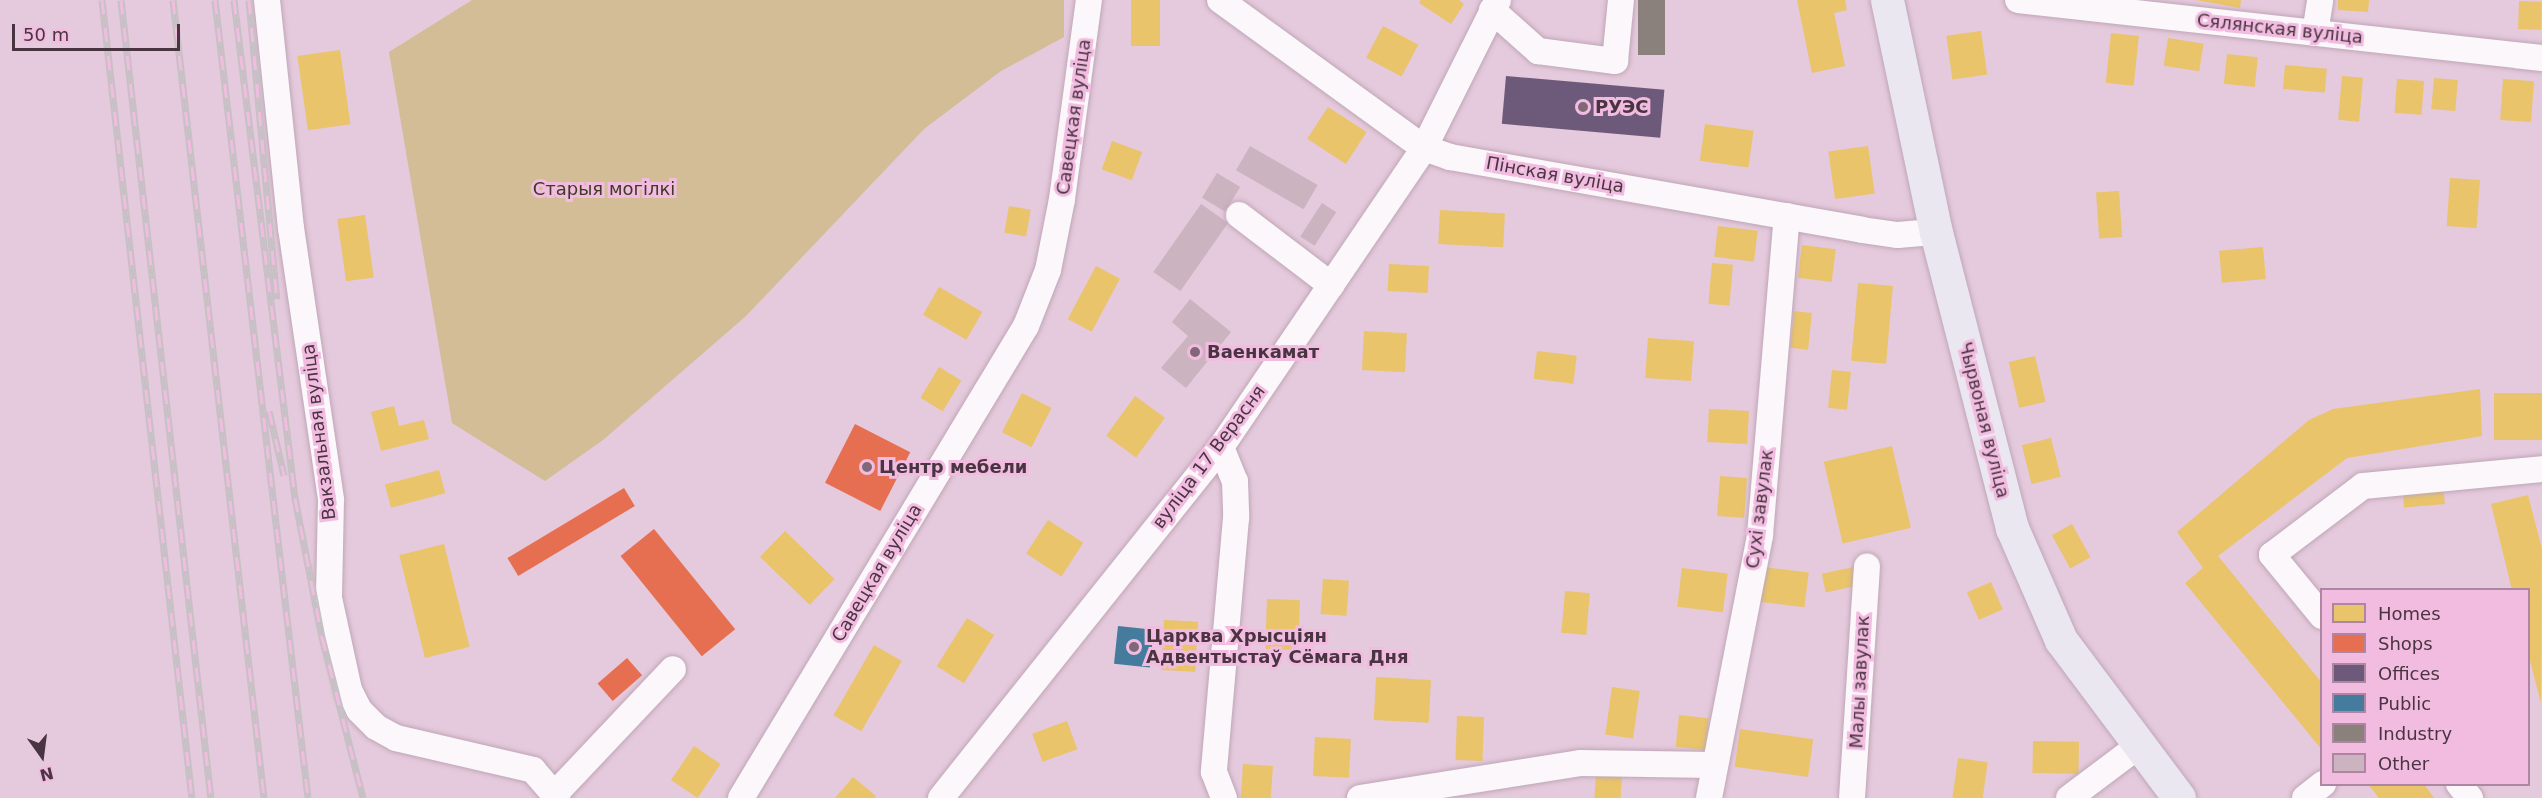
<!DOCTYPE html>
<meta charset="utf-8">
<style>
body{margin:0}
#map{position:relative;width:2542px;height:798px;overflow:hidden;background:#e5c9dc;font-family:"DejaVu Sans",sans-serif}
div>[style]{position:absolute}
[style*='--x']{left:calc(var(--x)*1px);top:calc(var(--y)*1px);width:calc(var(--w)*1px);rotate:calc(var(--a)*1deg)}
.green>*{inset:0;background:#d2bd96}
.homes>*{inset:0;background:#e9c46a;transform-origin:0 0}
.shops>*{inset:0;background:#e76f51;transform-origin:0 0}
.offices>*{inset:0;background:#6d597a;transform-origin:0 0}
.public>*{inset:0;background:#457b9d;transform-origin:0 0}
.industry>*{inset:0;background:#8a817c;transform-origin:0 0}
.building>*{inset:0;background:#cbb3bf;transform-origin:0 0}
.roads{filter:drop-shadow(0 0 2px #bea7b7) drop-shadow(0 0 2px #bea7b7)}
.minor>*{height:26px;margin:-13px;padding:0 13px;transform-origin:13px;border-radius:13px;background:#fbf7fa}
.major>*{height:33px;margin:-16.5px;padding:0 16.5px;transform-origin:16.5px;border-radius:16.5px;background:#eae7f0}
.rail>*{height:7px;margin-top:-3.5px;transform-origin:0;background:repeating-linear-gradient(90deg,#f2bce0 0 14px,#c7c0c5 0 28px);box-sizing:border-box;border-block:2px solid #c7c0c5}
.dots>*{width:16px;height:16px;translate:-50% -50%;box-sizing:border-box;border:3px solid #f2bce0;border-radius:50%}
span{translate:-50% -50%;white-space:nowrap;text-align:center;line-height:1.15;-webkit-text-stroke:6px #f2bce0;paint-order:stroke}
.street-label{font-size:18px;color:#493442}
.poi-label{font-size:18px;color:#493442;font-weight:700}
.left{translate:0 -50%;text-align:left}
.park-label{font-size:18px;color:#3f3a22}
.legend{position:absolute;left:2320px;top:588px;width:210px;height:198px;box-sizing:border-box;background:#f2bce0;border:2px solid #ae86a1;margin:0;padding:8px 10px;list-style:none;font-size:18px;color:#493442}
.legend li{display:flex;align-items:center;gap:12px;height:30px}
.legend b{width:30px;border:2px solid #ae86a1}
.north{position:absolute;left:12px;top:726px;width:60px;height:60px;-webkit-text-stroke:4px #f2bce0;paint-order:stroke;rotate:166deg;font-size:16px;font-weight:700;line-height:24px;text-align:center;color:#493442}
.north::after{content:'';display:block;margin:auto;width:21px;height:27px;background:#493442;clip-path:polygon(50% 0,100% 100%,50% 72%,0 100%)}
.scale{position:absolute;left:12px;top:24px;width:168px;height:27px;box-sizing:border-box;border:3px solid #493442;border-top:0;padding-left:8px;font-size:18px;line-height:21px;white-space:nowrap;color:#493442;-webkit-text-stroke:4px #f2bce0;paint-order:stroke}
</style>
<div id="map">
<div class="green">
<i style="clip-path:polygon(472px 0,1064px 0,1064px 37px,1001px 71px,924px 129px,746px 316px,603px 440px,545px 481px,452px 423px,389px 52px)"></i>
</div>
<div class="homes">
<i style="left:1131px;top:0;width:29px;height:46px"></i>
<i style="clip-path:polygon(1421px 0,1459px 0,1464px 4px,1451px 24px,1419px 3px)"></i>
<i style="clip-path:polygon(1797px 0,1845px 0,1847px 10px,1834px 13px,1845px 66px,1812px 73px)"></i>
<i style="clip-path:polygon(2196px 0,2241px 0,2240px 8px)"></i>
<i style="clip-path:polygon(2338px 0,2369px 0,2368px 12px,2338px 10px)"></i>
<i style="left:2519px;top:1px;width:23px;height:28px;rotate:2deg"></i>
<i style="left:1383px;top:26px;width:40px;height:36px;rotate:28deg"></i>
<i style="left:1981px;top:31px;width:44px;height:35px;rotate:82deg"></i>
<i style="left:2111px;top:33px;width:28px;height:50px;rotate:6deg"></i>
<i style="left:2168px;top:38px;width:36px;height:28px;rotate:9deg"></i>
<i style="left:340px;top:50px;width:75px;height:43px;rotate:82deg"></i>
<i style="left:2227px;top:54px;width:31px;height:30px;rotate:6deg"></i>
<i style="left:2285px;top:65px;width:42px;height:24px;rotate:5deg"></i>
<i style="left:2342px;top:76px;width:21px;height:44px;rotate:5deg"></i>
<i style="left:2434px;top:78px;width:24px;height:31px;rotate:5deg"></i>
<i style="left:2397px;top:79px;width:27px;height:34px;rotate:4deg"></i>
<i style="left:2503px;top:79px;width:31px;height:41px;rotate:4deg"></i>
<i style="left:1328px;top:107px;width:46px;height:38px;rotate:33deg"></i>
<i style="left:1705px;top:124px;width:49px;height:37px;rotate:8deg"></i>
<i style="left:1112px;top:141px;width:32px;height:30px;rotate:20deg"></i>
<i style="left:1868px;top:146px;width:48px;height:40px;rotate:82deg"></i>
<i style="left:2450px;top:178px;width:30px;height:48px;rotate:4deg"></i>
<i style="left:2119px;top:191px;width:46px;height:23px;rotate:86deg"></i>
<i style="left:1009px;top:206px;width:22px;height:27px;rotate:10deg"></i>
<i style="left:1440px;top:210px;width:65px;height:34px;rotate:3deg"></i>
<i style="left:365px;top:215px;width:63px;height:28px;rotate:82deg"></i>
<i style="left:1718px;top:226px;width:40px;height:31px;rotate:7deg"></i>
<i style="left:1802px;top:245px;width:34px;height:33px;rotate:7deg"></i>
<i style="left:2263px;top:247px;width:32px;height:44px;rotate:85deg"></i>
<i style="left:1712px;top:263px;width:21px;height:41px;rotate:5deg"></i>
<i style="left:1389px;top:264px;width:40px;height:27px;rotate:3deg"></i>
<i style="left:1096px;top:266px;width:27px;height:60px;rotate:28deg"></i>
<i style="left:1858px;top:283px;width:35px;height:78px;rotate:5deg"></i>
<i style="left:939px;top:287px;width:50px;height:32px;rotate:30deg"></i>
<i style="left:1794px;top:311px;width:18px;height:37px;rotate:6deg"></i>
<i style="left:1364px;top:331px;width:43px;height:39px;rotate:3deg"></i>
<i style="left:1648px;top:338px;width:46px;height:40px;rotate:4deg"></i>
<i style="left:1537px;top:351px;width:40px;height:28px;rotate:7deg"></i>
<i style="left:2035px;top:356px;width:47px;height:27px;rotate:77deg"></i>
<i style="left:939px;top:367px;width:26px;height:36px;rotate:31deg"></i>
<i style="left:1832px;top:370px;width:19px;height:38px;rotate:6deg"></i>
<i style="clip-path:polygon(2480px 389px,2482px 436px,2347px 458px,2218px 556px,2322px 683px,2322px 750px,2185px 583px,2203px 568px,2177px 532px,2309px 420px,2333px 409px)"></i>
<i style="left:1022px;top:393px;width:33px;height:44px;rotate:27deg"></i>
<i style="left:2542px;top:393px;width:47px;height:48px;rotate:90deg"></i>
<i style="left:1135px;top:396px;width:37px;height:49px;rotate:36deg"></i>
<i style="clip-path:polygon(394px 406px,399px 426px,424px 420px,429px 439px,381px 451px,371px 412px)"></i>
<i style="left:1709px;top:409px;width:40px;height:33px;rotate:3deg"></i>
<i style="left:2051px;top:438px;width:40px;height:30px;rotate:76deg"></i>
<i style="left:1892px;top:446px;width:84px;height:70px;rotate:77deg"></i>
<i style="left:439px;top:470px;width:24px;height:56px;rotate:75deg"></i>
<i style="left:1720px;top:476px;width:27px;height:40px;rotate:4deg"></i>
<i style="left:2443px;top:483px;width:21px;height:41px;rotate:85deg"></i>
<i style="clip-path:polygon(2528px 495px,2542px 549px,2541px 703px,2528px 653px,2528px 590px,2512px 590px,2491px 504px)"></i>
<i style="left:1048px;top:520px;width:42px;height:40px;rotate:33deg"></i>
<i style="left:2072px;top:524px;width:38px;height:23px;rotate:61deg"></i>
<i style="left:785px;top:531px;width:69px;height:36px;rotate:44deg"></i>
<i style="left:444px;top:544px;width:106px;height:46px;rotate:76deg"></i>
<i style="left:1763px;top:567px;width:46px;height:35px;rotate:7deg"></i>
<i style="left:1854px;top:567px;width:19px;height:33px;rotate:78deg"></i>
<i style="left:1682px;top:568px;width:46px;height:39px;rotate:7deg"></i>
<i style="left:1323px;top:579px;width:26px;height:35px;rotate:4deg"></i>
<i style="left:1991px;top:582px;width:30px;height:26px;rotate:67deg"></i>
<i style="left:1565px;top:591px;width:25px;height:42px;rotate:5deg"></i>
<i style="left:1267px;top:599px;width:33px;height:50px;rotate:2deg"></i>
<i style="left:967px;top:618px;width:32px;height:57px;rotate:32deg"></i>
<i style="left:1164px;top:620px;width:34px;height:50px;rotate:3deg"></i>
<i style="left:874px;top:645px;width:32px;height:81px;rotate:30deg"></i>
<i style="left:1376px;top:677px;width:55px;height:43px;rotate:3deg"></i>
<i style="left:1612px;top:687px;width:28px;height:48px;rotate:8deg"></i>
<i style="left:1679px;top:715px;width:30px;height:32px;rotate:6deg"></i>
<i style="left:1457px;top:716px;width:27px;height:44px;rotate:2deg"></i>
<i style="left:1067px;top:721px;width:30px;height:37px;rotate:70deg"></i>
<i style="left:1740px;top:729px;width:74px;height:38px;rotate:8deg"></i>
<i style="left:1315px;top:737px;width:36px;height:39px;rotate:3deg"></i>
<i style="left:2033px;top:741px;width:46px;height:32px;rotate:1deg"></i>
<i style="left:694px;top:746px;width:32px;height:41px;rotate:34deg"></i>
<i style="left:1958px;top:758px;width:30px;height:40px;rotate:8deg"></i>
<i style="left:1243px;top:764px;width:30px;height:34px;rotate:4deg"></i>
<i style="left:1596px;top:775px;width:26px;height:23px;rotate:4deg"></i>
<i style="clip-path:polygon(853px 777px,876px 796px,875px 798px,835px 798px)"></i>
<i style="clip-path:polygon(2368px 784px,2424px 784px,2434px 798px,2379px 798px)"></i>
</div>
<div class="shops">
<i style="left:855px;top:424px;width:62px;height:66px;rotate:27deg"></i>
<i style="left:624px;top:488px;width:21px;height:136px;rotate:59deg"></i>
<i style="left:654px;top:529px;width:129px;height:43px;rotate:51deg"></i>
<i style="left:627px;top:658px;width:23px;height:39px;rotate:49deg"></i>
</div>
<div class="offices">
<i style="left:1506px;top:76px;width:159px;height:48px;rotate:5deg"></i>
</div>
<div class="public">
<i style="left:1118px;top:626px;width:36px;height:38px;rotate:6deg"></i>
</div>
<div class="industry">
<i style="left:1638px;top:0;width:27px;height:55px"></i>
</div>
<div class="building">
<i style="left:1250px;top:146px;width:78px;height:28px;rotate:30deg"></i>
<i style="left:1217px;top:173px;width:27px;height:29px;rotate:31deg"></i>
<i style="left:1322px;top:203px;width:17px;height:40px;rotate:33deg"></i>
<i style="left:1201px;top:204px;width:33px;height:83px;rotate:35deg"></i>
<i style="clip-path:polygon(1190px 299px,1231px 332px,1186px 388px,1161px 368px,1188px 336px,1172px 322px)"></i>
</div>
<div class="roads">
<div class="minor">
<i style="--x:267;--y:0;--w:229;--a:84"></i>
<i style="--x:291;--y:228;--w:275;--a:81.6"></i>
<i style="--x:331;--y:500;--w:98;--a:91.2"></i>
<i style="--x:329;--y:598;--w:94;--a:77.7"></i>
<i style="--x:349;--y:690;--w:22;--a:63"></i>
<i style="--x:359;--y:710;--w:24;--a:45"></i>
<i style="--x:376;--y:727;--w:23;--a:29"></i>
<i style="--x:396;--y:738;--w:141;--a:13.1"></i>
<i style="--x:533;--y:770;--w:37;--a:49"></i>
<i style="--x:1220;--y:0;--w:252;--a:36"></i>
<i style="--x:1424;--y:148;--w:28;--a:19"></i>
<i style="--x:1450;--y:157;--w:418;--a:10"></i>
<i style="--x:1862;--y:230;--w:36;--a:8"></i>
<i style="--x:1898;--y:235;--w:38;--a:-5"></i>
<i style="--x:2018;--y:0;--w:527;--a:6.32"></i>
<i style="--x:1492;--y:10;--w:62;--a:41.7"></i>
<i style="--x:1538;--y:51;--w:78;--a:7.4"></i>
<i style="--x:1615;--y:61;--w:61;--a:-84.4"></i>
<i style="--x:2315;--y:33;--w:33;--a:-81"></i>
<i style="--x:1239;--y:215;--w:116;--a:37.3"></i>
<i style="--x:1221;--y:447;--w:37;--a:68"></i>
<i style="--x:1235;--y:481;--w:37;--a:88"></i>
<i style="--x:1236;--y:518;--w:255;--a:95"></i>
<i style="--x:1214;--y:772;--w:28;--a:69"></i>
<i style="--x:2322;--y:616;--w:79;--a:-129.3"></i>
<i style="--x:2272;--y:555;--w:114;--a:-37.2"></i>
<i style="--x:2363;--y:486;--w:180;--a:-5.4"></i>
<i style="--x:2459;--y:784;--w:18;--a:52"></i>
<i style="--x:554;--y:795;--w:173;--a:-46.6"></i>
<i style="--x:741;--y:798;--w:551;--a:-58.88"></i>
<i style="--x:1026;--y:326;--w:60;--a:-68.6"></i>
<i style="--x:1048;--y:270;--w:72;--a:-78.8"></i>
<i style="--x:1062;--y:199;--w:201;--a:-82.3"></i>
<i style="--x:941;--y:798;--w:449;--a:-51.4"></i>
<i style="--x:1221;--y:447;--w:361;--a:-55.8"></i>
<i style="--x:1424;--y:148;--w:165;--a:-63.4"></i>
<i style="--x:1360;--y:798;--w:224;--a:-9"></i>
<i style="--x:1581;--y:763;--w:132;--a:0.9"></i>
<i style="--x:1709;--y:798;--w:268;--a:-79"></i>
<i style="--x:1760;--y:535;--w:320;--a:-85.2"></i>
<i style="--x:1852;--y:798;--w:232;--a:-86.3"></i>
<i style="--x:2069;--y:798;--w:90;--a:-36.9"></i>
<i style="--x:2305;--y:798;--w:23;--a:-38"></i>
</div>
<div class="major">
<i style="--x:1887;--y:0;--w:237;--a:78.1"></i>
<i style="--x:1936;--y:232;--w:306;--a:75.6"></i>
<i style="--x:2012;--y:528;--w:122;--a:66.4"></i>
<i style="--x:2061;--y:640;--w:197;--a:53.2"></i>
</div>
</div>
<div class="rail">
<i style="--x:102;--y:0;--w:803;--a:83.57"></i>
<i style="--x:121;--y:0;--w:803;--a:83.57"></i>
<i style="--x:173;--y:0;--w:803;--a:83.49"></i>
<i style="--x:215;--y:0;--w:803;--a:83.35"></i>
<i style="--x:234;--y:0;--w:502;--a:83.02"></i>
<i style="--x:295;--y:498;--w:142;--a:79"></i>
<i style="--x:322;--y:637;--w:166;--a:75.7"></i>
<i style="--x:249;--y:0;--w:300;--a:84.7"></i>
<i style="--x:269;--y:411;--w:66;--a:76.8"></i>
</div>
<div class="dots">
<i style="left:1583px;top:107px;background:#806878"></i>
<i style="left:1195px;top:352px;background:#806878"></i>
<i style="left:867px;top:467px;background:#806878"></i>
<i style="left:1134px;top:647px;background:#806878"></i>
</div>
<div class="street-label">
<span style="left:2280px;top:29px;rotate:6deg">Сялянская вуліца</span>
<span style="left:1074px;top:117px;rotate:-82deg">Савецкая вуліца</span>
<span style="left:1555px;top:175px;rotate:10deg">Пінская вуліца</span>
<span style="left:1984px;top:420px;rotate:76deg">Чырвоная вуліца</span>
<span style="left:319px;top:432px;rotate:-97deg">Вакзальная вуліца</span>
<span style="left:1209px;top:457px;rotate:-53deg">вуліца 17 Верасня</span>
<span style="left:1760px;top:509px;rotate:-83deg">Сухі завулак</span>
<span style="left:877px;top:573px;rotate:-59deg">Савецкая вуліца</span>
<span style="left:1860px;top:682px;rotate:-87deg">Малы завулак</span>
</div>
<div class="poi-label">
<span class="left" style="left:1595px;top:107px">РУЭС</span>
<span class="left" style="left:1207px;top:352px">Ваенкамат</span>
<span class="left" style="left:879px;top:467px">Центр мебели</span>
<span class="left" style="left:1146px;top:647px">Царква Хрысціян<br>Адвентыстаў Сёмага Дня</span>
</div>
<div class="park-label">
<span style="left:604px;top:189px">Старыя могілкі</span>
</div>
<ul class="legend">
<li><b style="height:16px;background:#e9c46a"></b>Homes</li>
<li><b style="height:16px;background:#e76f51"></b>Shops</li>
<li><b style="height:16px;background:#6d597a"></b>Offices</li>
<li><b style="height:16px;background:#457b9d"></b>Public</li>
<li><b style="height:16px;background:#8a817c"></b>Industry</li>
<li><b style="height:16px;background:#cbb3bf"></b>Other</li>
</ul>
<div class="north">N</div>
<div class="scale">50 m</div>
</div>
